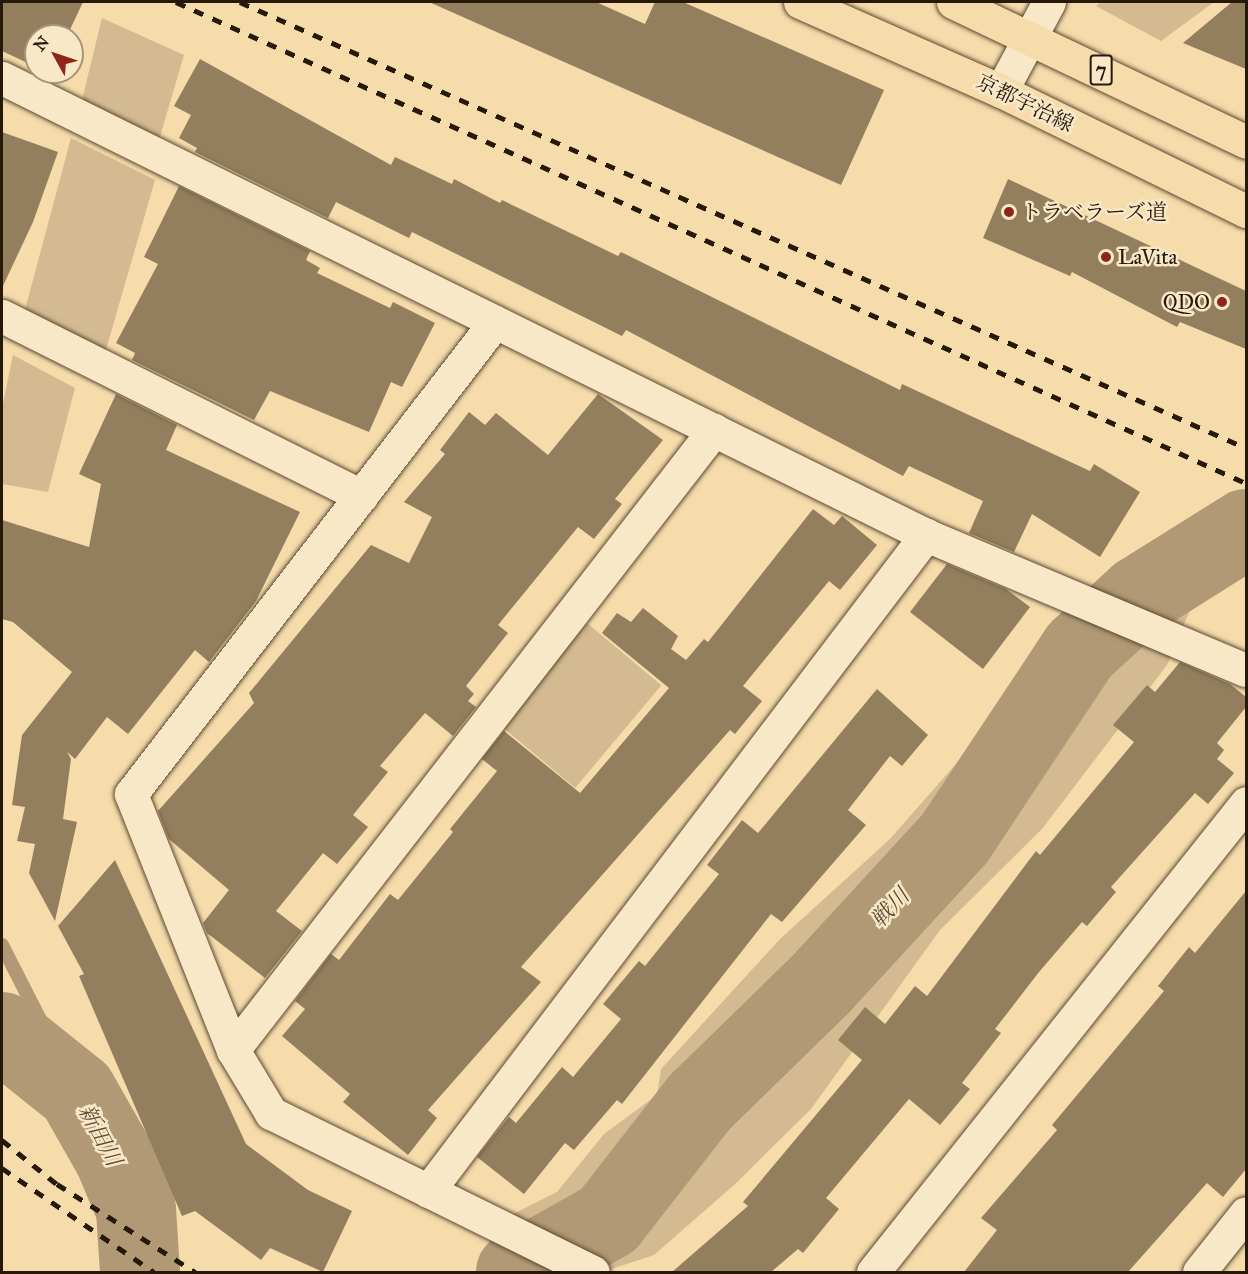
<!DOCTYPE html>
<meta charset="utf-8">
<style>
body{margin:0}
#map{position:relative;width:1248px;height:1274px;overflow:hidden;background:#f6dbab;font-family:"IM FELL Great Primer","Noto Serif JP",serif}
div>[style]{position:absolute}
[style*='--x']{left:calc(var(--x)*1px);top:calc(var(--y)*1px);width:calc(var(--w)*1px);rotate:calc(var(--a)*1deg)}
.green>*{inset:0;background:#d3ba90;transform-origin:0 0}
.stream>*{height:14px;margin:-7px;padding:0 7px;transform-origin:7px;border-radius:7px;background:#b09974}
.river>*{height:80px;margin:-40px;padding:0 40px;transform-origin:40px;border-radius:40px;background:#b09974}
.building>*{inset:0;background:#937e5e}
.roads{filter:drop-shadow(0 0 2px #5b4a32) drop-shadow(0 0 2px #5b4a32)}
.minor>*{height:33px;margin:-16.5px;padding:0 16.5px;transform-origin:16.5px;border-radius:16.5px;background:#f9e8c8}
.primary>*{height:33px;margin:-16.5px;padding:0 16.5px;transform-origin:16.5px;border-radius:16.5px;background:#f6dbab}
.rail>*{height:4.5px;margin-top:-2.25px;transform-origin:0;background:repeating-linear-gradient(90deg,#27190a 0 10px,transparent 0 20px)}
.dots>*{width:16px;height:16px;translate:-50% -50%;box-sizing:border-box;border:3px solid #f9e8c8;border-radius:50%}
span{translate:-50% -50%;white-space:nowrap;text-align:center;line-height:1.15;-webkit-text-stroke:5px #f9e8c8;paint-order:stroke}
.shield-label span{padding:2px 4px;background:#f9e8c8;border:2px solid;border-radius:4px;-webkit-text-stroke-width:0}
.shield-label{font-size:20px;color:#27190a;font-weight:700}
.street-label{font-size:21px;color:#27190a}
.poi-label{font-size:21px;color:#27190a}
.left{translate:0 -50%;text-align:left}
.right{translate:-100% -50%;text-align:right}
.water-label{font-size:22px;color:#5e4c34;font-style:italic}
.frame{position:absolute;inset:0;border:3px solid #27190a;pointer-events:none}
.north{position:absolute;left:24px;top:24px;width:60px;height:60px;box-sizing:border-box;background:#f9e8c8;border:2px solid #a5957c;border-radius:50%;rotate:310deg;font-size:16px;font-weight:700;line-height:24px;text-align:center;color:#27190a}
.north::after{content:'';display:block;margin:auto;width:21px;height:27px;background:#8f2418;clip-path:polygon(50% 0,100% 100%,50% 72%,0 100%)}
</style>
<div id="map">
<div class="green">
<i style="clip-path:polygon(1101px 2px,1214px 2px,1161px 41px,1096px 6px)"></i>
<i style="clip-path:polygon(102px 18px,184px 55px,159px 140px,82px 100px)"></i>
<i style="clip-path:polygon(71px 138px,155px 180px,103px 360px,22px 321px)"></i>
<i style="clip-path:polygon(13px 355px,75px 388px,48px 492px,2px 484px,2px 408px)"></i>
<i style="clip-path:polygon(1134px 583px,1190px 610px,1167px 665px,1042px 829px,940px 930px,811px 1109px,734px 1185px,654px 1255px,602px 1272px,509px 1216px,557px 1192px,604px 1134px,657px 1095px,661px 1069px,780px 939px,890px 839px,969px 749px,1054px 628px)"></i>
<i style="left:587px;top:623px;width:97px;height:134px;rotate:40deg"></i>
</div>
<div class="stream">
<i style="--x:2;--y:945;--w:165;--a:63"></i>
</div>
<div class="river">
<i style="--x:2;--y:1032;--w:96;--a:38.7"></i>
<i style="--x:77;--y:1092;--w:75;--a:60.4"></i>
<i style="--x:114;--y:1157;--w:56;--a:67.1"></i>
<i style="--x:136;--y:1209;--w:63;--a:86.4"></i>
<i style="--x:516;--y:1272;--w:106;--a:-29.5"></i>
<i style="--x:608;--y:1220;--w:150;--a:-52.1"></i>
<i style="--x:700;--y:1102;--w:168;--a:-44.3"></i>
<i style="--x:820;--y:985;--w:200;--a:-47.4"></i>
<i style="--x:955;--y:838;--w:226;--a:-56.4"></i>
<i style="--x:1080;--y:650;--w:80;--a:-42.5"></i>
<i style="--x:1139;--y:596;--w:126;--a:-32.1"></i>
</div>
<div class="building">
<i style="clip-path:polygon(2px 2px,83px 2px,67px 36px,36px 36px,36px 67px,2px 51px)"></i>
<i style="clip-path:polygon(429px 2px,596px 2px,645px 24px,655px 2px,683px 2px,884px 90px,841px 185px)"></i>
<i style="clip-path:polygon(1232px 2px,1246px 2px,1246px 69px,1183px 43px)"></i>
<i style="clip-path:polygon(200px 59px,391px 165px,395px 157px,452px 184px,454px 179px,500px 203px,502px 200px,618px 256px,621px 252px,900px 390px,902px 384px,1090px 471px,1094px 464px,1140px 492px,1100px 557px,1032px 514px,1014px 552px,969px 533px,983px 501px,909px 466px,903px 476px,626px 330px,622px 336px,412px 232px,409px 238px,336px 202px,328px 218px,195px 152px,197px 148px,179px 138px,191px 115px,174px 106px)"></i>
<i style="clip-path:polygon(2px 132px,58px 152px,33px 222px,2px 288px)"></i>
<i style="clip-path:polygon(1008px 179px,1246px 291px,1246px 349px,1180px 322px,1177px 327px,1072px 272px,1070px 276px,983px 238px)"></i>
<i style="clip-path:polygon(179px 186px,310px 251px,306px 260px,320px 268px,317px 273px,390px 308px,393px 302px,435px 323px,402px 387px,391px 382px,369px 432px,270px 391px,254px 420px,132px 360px,135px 353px,116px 343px,158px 264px,144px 257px)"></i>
<i style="clip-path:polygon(116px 394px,177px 425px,166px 450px,300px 512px,256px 601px,209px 662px,195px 650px,128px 734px,107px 717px,75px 759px,67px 752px,71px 759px,63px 819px,77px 822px,55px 921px,29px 873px,35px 844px,17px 841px,25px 807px,12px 805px,22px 735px,72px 672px,13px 622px,2px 619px,2px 520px,89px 547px,101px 484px,79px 474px)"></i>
<i style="clip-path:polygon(598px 394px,663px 440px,615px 499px,622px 504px,594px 539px,578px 527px,498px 625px,508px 633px,466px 686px,474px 694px,468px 701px,476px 707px,453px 736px,425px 713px,380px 766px,388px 772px,353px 815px,368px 827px,337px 864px,323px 853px,276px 911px,302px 931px,265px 978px,207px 933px,203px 923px,229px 890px,169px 839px,158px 811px,254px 703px,249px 693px,371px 545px,409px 563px,432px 517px,404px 502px,445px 454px,440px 450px,469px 412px,485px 425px,496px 413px,548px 455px)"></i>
<i style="clip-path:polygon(813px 509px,834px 525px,842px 516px,877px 545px,840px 590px,829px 581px,743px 686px,762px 701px,735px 734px,730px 730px,521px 967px,541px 982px,428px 1110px,437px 1118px,408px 1155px,343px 1102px,350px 1094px,282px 1036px,305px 1009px,295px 1001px,331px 954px,339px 960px,390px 894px,398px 900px,453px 832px,450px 829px,497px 771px,482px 759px,504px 731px,580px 793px,669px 688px,602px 633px,617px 613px,631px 622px,643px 608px,678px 636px,671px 649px,686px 660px,704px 639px,708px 642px)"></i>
<i style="clip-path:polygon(947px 564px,1006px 589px,1030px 607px,983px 669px,910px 612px)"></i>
<i style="clip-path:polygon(1180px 662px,1230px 684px,1246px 697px,1246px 707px,1217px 743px,1224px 750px,1217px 759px,1234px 773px,1208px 804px,1195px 793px,1111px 887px,1116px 892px,1087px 926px,1082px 922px,1039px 972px,995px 1029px,1001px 1033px,962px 1083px,970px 1089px,940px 1125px,909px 1099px,826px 1198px,839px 1209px,803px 1253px,798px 1249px,771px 1272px,672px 1272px,748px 1206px,743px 1202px,862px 1060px,838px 1040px,865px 1007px,885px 1024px,915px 986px,927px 996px,1036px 851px,1040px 855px,1134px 742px,1113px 725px,1147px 685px,1155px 692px)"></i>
<i style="clip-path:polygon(877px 689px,928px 735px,902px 766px,890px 756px,848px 810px,866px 825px,782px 922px,771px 914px,622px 1104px,617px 1100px,574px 1150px,565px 1143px,524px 1194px,477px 1157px,509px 1117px,516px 1123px,562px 1067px,573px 1077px,621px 1019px,603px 1004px,639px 961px,645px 966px,719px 874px,707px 865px,742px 820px,758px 833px)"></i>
<i style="clip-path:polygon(115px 860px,246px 1144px,308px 1190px,352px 1211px,323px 1272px,270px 1248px,261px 1260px,195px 1211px,182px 1216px,79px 976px,84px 974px,58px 926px)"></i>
<i style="clip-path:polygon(1246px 891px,1246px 1169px,1223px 1197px,1207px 1183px,1128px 1272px,964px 1272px,997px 1230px,981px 1218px,1057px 1130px,1052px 1125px,1164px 991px,1158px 986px,1189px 947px,1195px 953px)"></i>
</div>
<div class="roads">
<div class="minor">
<i style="--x:2;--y:78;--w:1031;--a:26.32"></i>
<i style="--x:926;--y:535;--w:347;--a:22.9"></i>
<i style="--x:1001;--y:91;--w:101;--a:-61.7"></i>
<i style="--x:2;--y:316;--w:402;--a:26.6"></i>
<i style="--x:495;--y:322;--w:596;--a:127.64"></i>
<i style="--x:131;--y:794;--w:276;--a:68.3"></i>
<i style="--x:233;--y:1050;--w:74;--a:58.9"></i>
<i style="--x:271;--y:1113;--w:359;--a:26.3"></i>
<i style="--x:233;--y:1050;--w:785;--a:-52.2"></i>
<i style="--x:428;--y:1191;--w:824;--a:-52.8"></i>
<i style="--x:873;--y:1272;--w:599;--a:-51.5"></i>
<i style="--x:1199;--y:1272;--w:75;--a:-51.5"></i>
</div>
<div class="primary">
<i style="--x:800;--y:2;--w:220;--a:23.9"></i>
<i style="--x:1001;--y:91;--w:273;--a:26.1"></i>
<i style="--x:953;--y:2;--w:325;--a:25.5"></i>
</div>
</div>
<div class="rail">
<i style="--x:176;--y:2;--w:1173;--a:24.21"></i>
<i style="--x:240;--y:2;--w:1100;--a:23.91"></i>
<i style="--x:2;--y:1140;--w:70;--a:38.7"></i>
<i style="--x:57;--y:1184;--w:164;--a:32.5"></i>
<i style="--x:2;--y:1168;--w:184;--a:34.4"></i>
</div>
<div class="dots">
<i style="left:1009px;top:212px;background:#8f2418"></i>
<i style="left:1106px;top:257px;background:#8f2418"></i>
<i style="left:1222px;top:302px;background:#8f2418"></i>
</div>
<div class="shield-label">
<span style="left:1101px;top:70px">7</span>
</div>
<div class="street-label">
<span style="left:1025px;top:103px;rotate:26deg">京都宇治線</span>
</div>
<div class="poi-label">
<span class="left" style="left:1021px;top:212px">トラベラーズ道</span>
<span class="left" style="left:1118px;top:257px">LaVita</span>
<span class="right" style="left:1210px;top:302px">QDO</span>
</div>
<div class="water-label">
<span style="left:890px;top:908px;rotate:-47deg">戦川</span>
<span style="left:100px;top:1135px;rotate:62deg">新田川</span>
</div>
<div class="frame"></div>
<div class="north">N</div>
</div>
